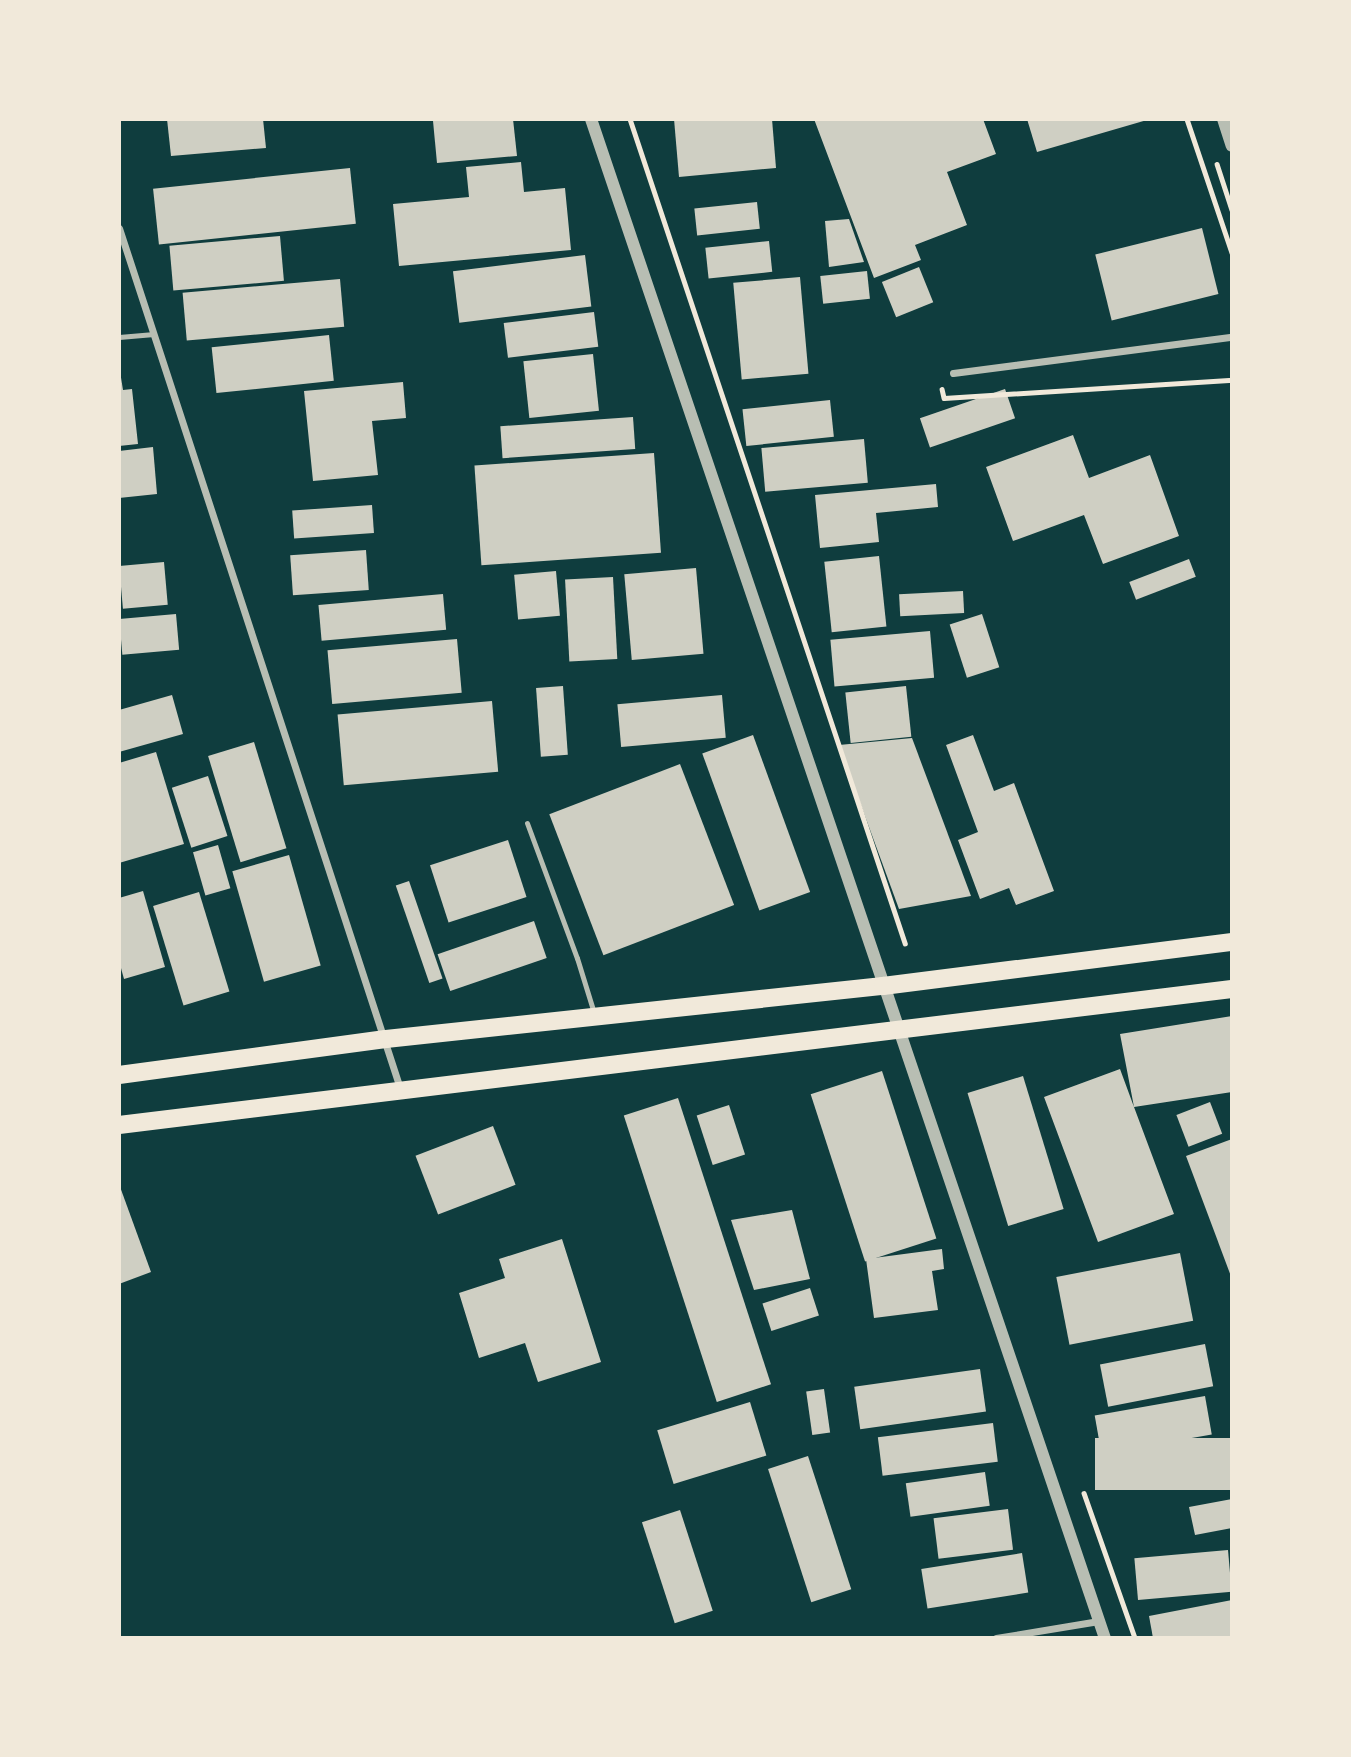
<!DOCTYPE html>
<style>
body{margin:0}
#map{position:relative;width:1351px;height:1757px;overflow:hidden;background:#0f3d3e;font-family:Lato,sans-serif}
div>[style]{position:absolute}
[style*='--x']{left:calc(var(--x)*1px);top:calc(var(--y)*1px);width:calc(var(--w)*1px);rotate:calc(var(--a)*1deg)}
.building>*{inset:0;background:#cfcfc3;transform-origin:0 0}
.path>*{height:4.5px;margin:-2.25px;padding:0 2.25px;transform-origin:2.25px;border-radius:2.25px;background:#f1e9da}
.service>*{height:5px;margin:-2.5px;padding:0 2.5px;transform-origin:2.5px;border-radius:2.5px;background:#b8beb3}
.minor>*{height:7px;margin:-3.5px;padding:0 3.5px;transform-origin:3.5px;border-radius:3.5px;background:#b8beb3}
.tertiary>*{height:12px;margin:-6px;padding:0 6px;transform-origin:6px;border-radius:6px;background:#b8beb3}
.primary>*{height:18px;margin:-9px;padding:0 9px;transform-origin:9px;border-radius:9px;background:#f1e9da}
span{translate:-50% -50%;white-space:nowrap;text-align:center;line-height:1.15;-webkit-text-stroke:7px #f1e9da;paint-order:stroke}
.frame{position:absolute;inset:0;border:121px solid #f1e9da;pointer-events:none}
</style>
<div id="map">
<div class="building">
<i style="clip-path:polygon(167px 119px,263px 119px,266px 148px,171px 156px)"></i>
<i style="clip-path:polygon(456px 119px,513px 119px,517px 156px,437px 163px,433px 121px)"></i>
<i style="clip-path:polygon(674px 119px,772px 119px,776px 168px,679px 177px)"></i>
<i style="clip-path:polygon(814px 119px,983px 119px,996px 154px,947px 172px,967px 225px,915px 245px,921px 260px,874px 278px)"></i>
<i style="clip-path:polygon(1027px 119px,1147px 119px,1147px 120px,1037px 152px)"></i>
<i style="clip-path:polygon(521px 162px,524px 192px,565px 188px,571px 250px,399px 266px,393px 204px,469px 197px,466px 167px)"></i>
<i style="left:350px;top:168px;width:56px;height:198px;rotate:84deg"></i>
<i style="left:757px;top:202px;width:27px;height:63px;rotate:84deg"></i>
<i style="clip-path:polygon(849px 219px,864px 262px,829px 267px,825px 221px)"></i>
<i style="left:1202px;top:228px;width:68px;height:110px;rotate:76deg"></i>
<i style="left:280px;top:236px;width:45px;height:111px;rotate:85deg"></i>
<i style="left:769px;top:241px;width:31px;height:64px;rotate:84deg"></i>
<i style="left:585px;top:255px;width:52px;height:133px;rotate:83deg"></i>
<i style="left:919px;top:267px;width:38px;height:40px;rotate:68deg"></i>
<i style="left:867px;top:271px;width:28px;height:47px;rotate:84deg"></i>
<i style="left:800px;top:277px;width:97px;height:67px;rotate:85deg"></i>
<i style="left:340px;top:279px;width:48px;height:158px;rotate:85deg"></i>
<i style="left:594px;top:312px;width:35px;height:91px;rotate:83deg"></i>
<i style="left:329px;top:335px;width:46px;height:118px;rotate:84deg"></i>
<i style="left:593px;top:354px;width:57px;height:70px;rotate:84deg"></i>
<i style="clip-path:polygon(119px 365px,123px 390px,132px 389px,138px 444px,119px 446px)"></i>
<i style="clip-path:polygon(403px 382px,406px 418px,372px 421px,378px 475px,313px 481px,304px 391px)"></i>
<i style="left:1005px;top:389px;width:31px;height:90px;rotate:71deg"></i>
<i style="left:830px;top:400px;width:37px;height:88px;rotate:84deg"></i>
<i style="left:633px;top:417px;width:32px;height:133px;rotate:86deg"></i>
<i style="clip-path:polygon(1073px 435px,1089px 478px,1150px 455px,1179px 536px,1103px 564px,1084px 515px,1013px 541px,986px 467px)"></i>
<i style="left:864px;top:439px;width:44px;height:103px;rotate:85deg"></i>
<i style="clip-path:polygon(153px 447px,157px 494px,119px 498px,119px 451px)"></i>
<i style="left:654px;top:453px;width:100px;height:180px;rotate:86deg"></i>
<i style="clip-path:polygon(936px 484px,938px 507px,876px 513px,879px 542px,820px 548px,815px 495px)"></i>
<i style="left:372px;top:505px;width:28px;height:80px;rotate:86deg"></i>
<i style="left:366px;top:550px;width:40px;height:76px;rotate:86deg"></i>
<i style="left:879px;top:556px;width:71px;height:55px;rotate:84deg"></i>
<i style="left:1189px;top:559px;width:19px;height:64px;rotate:69deg"></i>
<i style="left:164px;top:562px;width:43px;height:45px;rotate:85deg"></i>
<i style="left:696px;top:568px;width:86px;height:72px;rotate:85deg"></i>
<i style="left:556px;top:571px;width:45px;height:42px;rotate:85deg"></i>
<i style="left:613px;top:577px;width:82px;height:48px;rotate:87deg"></i>
<i style="left:963px;top:591px;width:22px;height:64px;rotate:87deg"></i>
<i style="left:443px;top:594px;width:36px;height:125px;rotate:85deg"></i>
<i style="left:176px;top:614px;width:36px;height:57px;rotate:85deg"></i>
<i style="left:982px;top:614px;width:56px;height:34px;rotate:72deg"></i>
<i style="left:930px;top:631px;width:47px;height:100px;rotate:85deg"></i>
<i style="left:457px;top:639px;width:54px;height:130px;rotate:85deg"></i>
<i style="left:563px;top:686px;width:69px;height:27px;rotate:86deg"></i>
<i style="left:906px;top:686px;width:51px;height:61px;rotate:84deg"></i>
<i style="clip-path:polygon(172px 695px,183px 734px,119px 752px,119px 710px)"></i>
<i style="left:722px;top:695px;width:43px;height:105px;rotate:85deg"></i>
<i style="left:492px;top:701px;width:71px;height:155px;rotate:85deg"></i>
<i style="left:753px;top:735px;width:167px;height:54px;rotate:70deg"></i>
<i style="clip-path:polygon(973px 735px,994px 791px,1014px 783px,1054px 891px,1016px 905px,1009px 888px,980px 899px,958px 840px,978px 832px,946px 745px)"></i>
<i style="clip-path:polygon(912px 738px,971px 896px,899px 909px,839px 745px)"></i>
<i style="left:254px;top:742px;width:111px;height:48px;rotate:73deg"></i>
<i style="clip-path:polygon(156px 752px,184px 844px,119px 863px,119px 763px)"></i>
<i style="left:680px;top:764px;width:151px;height:140px;rotate:69deg"></i>
<i style="left:208px;top:776px;width:63px;height:38px;rotate:72deg"></i>
<i style="left:508px;top:840px;width:60px;height:82px;rotate:72deg"></i>
<i style="left:218px;top:845px;width:45px;height:26px;rotate:74deg"></i>
<i style="left:289px;top:855px;width:115px;height:59px;rotate:74deg"></i>
<i style="left:409px;top:881px;width:103px;height:14px;rotate:71deg"></i>
<i style="clip-path:polygon(143px 891px,165px 967px,124px 979px,119px 961px,119px 898px)"></i>
<i style="left:199px;top:892px;width:104px;height:48px;rotate:73deg"></i>
<i style="left:534px;top:921px;width:39px;height:102px;rotate:71deg"></i>
<i style="clip-path:polygon(1232px 1016px,1232px 1092px,1134px 1107px,1174px 1214px,1098px 1242px,1044px 1097px,1120px 1069px,1134px 1107px,1120px 1034px)"></i>
<i style="left:882px;top:1071px;width:176px;height:75px;rotate:72deg"></i>
<i style="left:1023px;top:1076px;width:139px;height:58px;rotate:73deg"></i>
<i style="left:678px;top:1098px;width:301px;height:57px;rotate:72deg"></i>
<i style="left:1210px;top:1102px;width:34px;height:36px;rotate:69deg"></i>
<i style="left:729px;top:1105px;width:52px;height:34px;rotate:72deg"></i>
<i style="left:493px;top:1126px;width:63px;height:83px;rotate:69deg"></i>
<i style="clip-path:polygon(1232px 1139px,1232px 1279px,1186px 1156px)"></i>
<i style="clip-path:polygon(119px 1184px,151px 1272px,119px 1284px)"></i>
<i style="clip-path:polygon(792px 1210px,810px 1279px,754px 1290px,731px 1220px)"></i>
<i style="clip-path:polygon(562px 1239px,601px 1362px,538px 1382px,525px 1343px,479px 1358px,459px 1293px,505px 1278px,499px 1259px)"></i>
<i style="clip-path:polygon(942px 1249px,944px 1269px,932px 1271px,938px 1310px,874px 1318px,866px 1259px)"></i>
<i style="left:1180px;top:1253px;width:69px;height:126px;rotate:79deg"></i>
<i style="left:810px;top:1288px;width:29px;height:50px;rotate:72deg"></i>
<i style="left:1205px;top:1344px;width:43px;height:107px;rotate:79deg"></i>
<i style="left:980px;top:1369px;width:43px;height:127px;rotate:82deg"></i>
<i style="left:824px;top:1389px;width:44px;height:18px;rotate:82deg"></i>
<i style="left:1205px;top:1396px;width:39px;height:112px;rotate:80deg"></i>
<i style="left:750px;top:1402px;width:56px;height:97px;rotate:73deg"></i>
<i style="left:993px;top:1423px;width:39px;height:116px;rotate:83deg"></i>
<i style="left:1232px;top:1438px;width:52px;height:137px;rotate:90deg"></i>
<i style="left:808px;top:1456px;width:140px;height:42px;rotate:72deg"></i>
<i style="left:985px;top:1472px;width:34px;height:80px;rotate:82deg"></i>
<i style="clip-path:polygon(1232px 1499px,1232px 1528px,1195px 1535px,1189px 1507px)"></i>
<i style="left:1008px;top:1509px;width:41px;height:75px;rotate:83deg"></i>
<i style="left:680px;top:1510px;width:106px;height:40px;rotate:72deg"></i>
<i style="left:1228px;top:1550px;width:42px;height:94px;rotate:85deg"></i>
<i style="left:1022px;top:1553px;width:40px;height:102px;rotate:81deg"></i>
<i style="clip-path:polygon(1232px 1600px,1232px 1638px,1153px 1638px,1149px 1616px)"></i>
</div>
<div class="path">
<i style="--x:630;--y:119;--w:869;--a:71.54"></i>
<i style="--x:1187;--y:119;--w:141;--a:71.4"></i>
<i style="--x:1217;--y:164;--w:48;--a:71.9"></i>
<i style="--x:942;--y:389;--w:9;--a:77"></i>
<i style="--x:944;--y:398;--w:289;--a:-3.6"></i>
<i style="--x:1084;--y:1493;--w:154;--a:70.6"></i>
</div>
<div class="service">
<i style="--x:119;--y:337;--w:35;--a:-5"></i>
<i style="--x:527;--y:823;--w:144;--a:69.7"></i>
<i style="--x:577;--y:958;--w:58;--a:72.8"></i>
</div>
<div class="minor">
<i style="--x:119;--y:228;--w:905;--a:71.91"></i>
<i style="--x:953;--y:373;--w:281;--a:-7.4"></i>
<i style="--x:996;--y:1638;--w:104;--a:-9.4"></i>
</div>
<div class="tertiary">
<i style="--x:591;--y:119;--w:1604;--a:71.31"></i>
<i style="--x:1223;--y:119;--w:28;--a:72"></i>
</div>
<div class="primary">
<i style="--x:119;--y:1075;--w:269;--a:-7.7"></i>
<i style="--x:386;--y:1039;--w:500;--a:-6.1"></i>
<i style="--x:883;--y:986;--w:352;--a:-7.2"></i>
<i style="--x:119;--y:1125;--w:1121;--a:-6.97"></i>
</div>
<div class="frame"></div>
</div>
